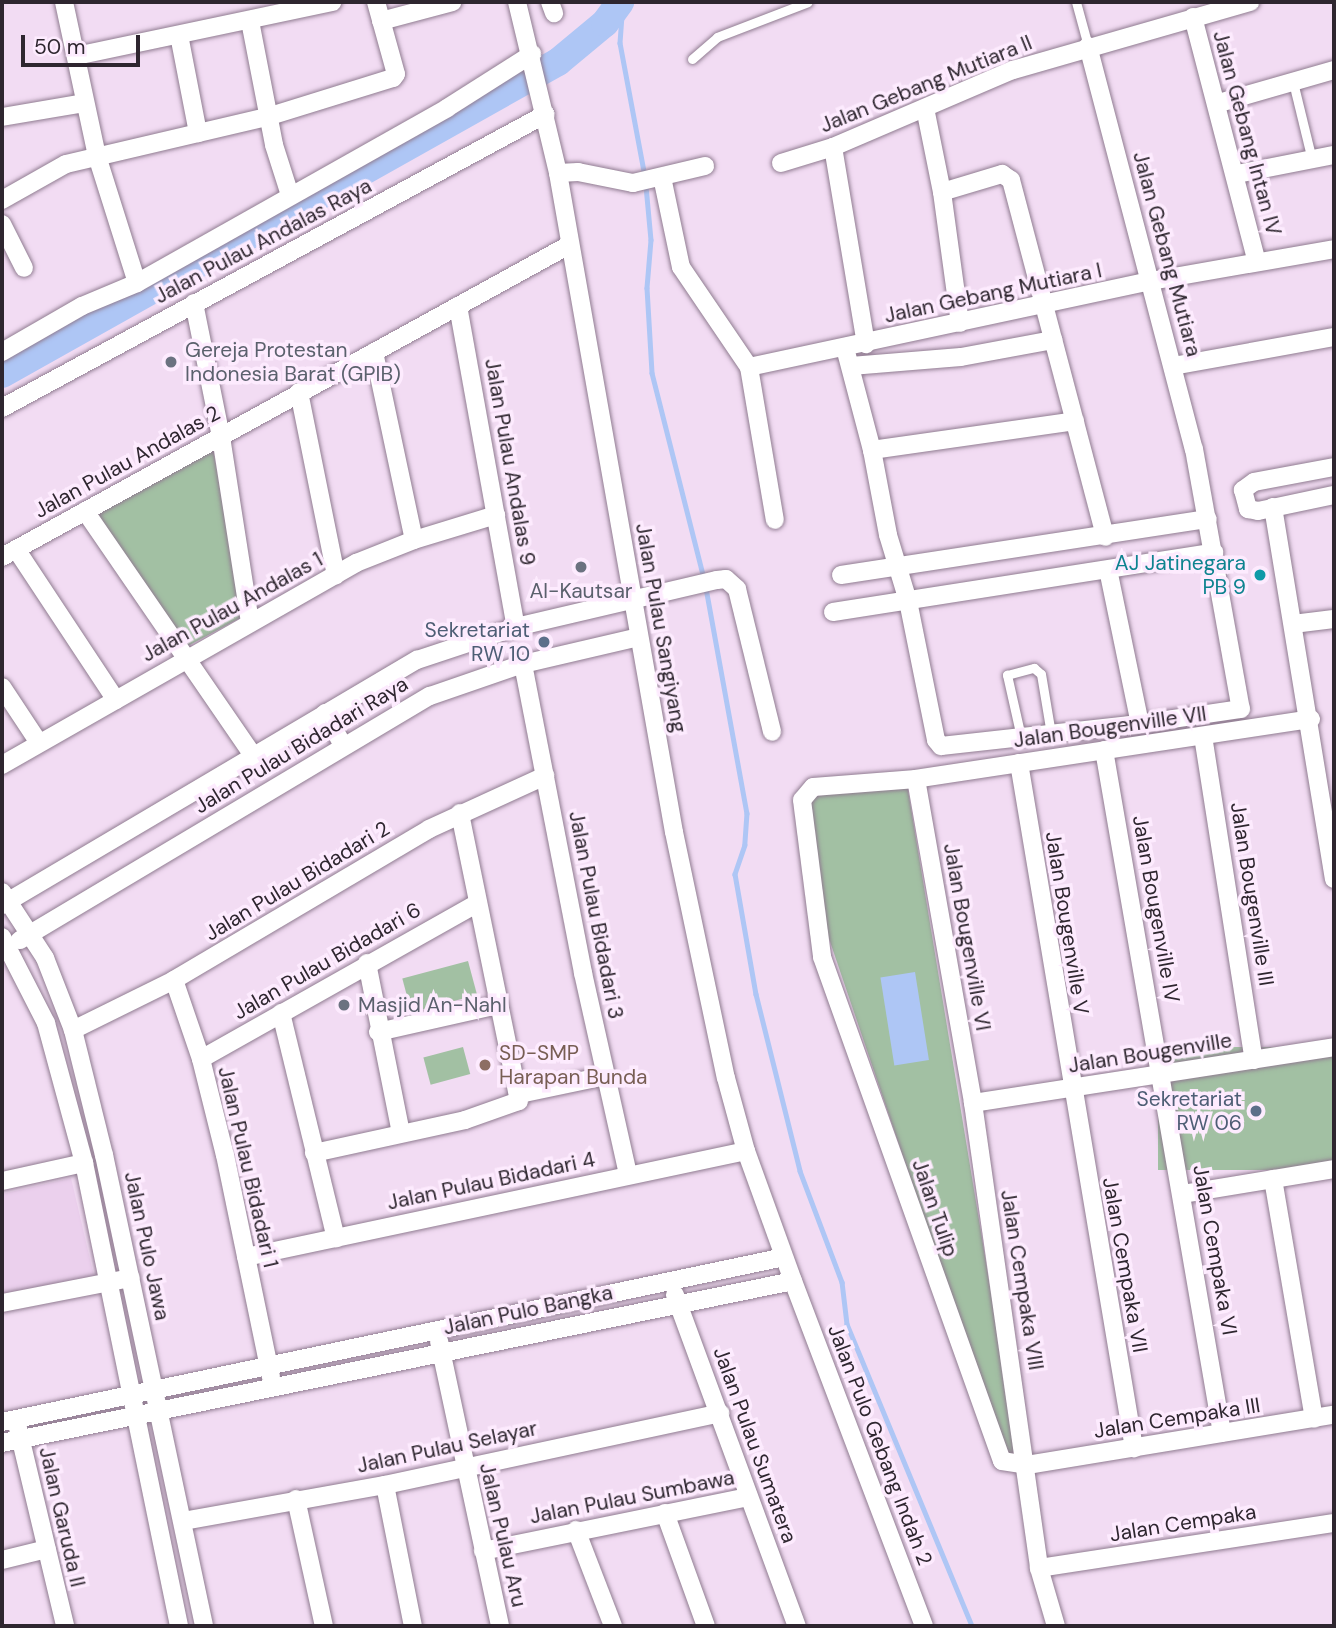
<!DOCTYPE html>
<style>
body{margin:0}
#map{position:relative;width:1336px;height:1628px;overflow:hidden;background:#f2dcf3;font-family:"DM Sans",sans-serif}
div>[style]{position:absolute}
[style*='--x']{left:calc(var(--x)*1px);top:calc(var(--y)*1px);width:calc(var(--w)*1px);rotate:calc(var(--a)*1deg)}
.built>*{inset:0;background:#ebd0ed}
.green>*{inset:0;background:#a2c0a3;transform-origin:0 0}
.water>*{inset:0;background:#aec6f5;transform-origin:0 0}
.stream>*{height:4.5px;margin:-2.25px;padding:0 2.25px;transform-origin:2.25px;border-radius:2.25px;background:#aec6f5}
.river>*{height:28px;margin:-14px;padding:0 14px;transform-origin:14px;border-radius:14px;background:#aec6f5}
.roads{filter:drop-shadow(0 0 2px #907c91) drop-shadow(0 0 2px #907c91)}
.lane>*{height:9px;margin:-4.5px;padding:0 4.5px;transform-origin:4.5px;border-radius:4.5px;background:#fff}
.street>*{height:18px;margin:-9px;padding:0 9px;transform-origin:9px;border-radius:9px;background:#fff}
.dots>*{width:19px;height:19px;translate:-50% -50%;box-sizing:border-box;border:4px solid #fdebfe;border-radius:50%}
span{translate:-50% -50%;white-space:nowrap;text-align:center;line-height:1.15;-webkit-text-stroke:7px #fdebfe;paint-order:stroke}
.street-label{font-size:21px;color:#2e262f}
.worship-label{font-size:21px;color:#5b616d}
.left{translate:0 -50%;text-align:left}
.culture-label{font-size:21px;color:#0d838f}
.right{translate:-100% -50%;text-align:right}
.service-label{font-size:21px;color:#4e5e75}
.education-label{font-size:21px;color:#785e54}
.frame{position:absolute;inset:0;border:4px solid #2e262f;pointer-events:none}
.scale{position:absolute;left:21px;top:35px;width:119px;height:32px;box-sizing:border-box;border:4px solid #2e262f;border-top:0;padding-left:9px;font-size:21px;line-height:24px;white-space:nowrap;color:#2e262f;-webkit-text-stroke:5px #fdebfe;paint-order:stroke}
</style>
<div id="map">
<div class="built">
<i style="clip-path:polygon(71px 1178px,94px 1276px,2px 1297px,2px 1194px)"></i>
</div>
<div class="green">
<i style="clip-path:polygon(213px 448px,242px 617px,186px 647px,93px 514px)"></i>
<i style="clip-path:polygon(907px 784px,1018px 1456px,1005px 1457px,821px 915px,800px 798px)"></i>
<i style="left:468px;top:961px;width:35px;height:68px;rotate:75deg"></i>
<i style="left:463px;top:1047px;width:28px;height:41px;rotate:75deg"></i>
<i style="left:1334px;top:1047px;width:123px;height:176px;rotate:90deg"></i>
</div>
<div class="water">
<i style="left:915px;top:972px;width:89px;height:35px;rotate:81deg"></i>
</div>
<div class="stream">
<i style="--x:623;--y:2;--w:41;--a:94.2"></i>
<i style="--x:620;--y:43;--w:136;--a:79.4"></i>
<i style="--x:646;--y:186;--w:54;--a:84.7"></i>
<i style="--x:651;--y:240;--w:48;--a:94.8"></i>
<i style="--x:647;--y:288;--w:85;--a:86.6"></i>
<i style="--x:652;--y:373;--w:212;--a:75.8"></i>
<i style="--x:706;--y:588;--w:229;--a:79.7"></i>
<i style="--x:747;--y:813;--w:32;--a:94"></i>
<i style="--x:745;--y:845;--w:31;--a:109"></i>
<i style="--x:735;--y:874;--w:122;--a:80.1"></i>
<i style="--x:756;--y:994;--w:182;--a:76"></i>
<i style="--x:800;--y:1171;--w:119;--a:69.3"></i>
<i style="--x:842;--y:1282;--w:42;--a:83.2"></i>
<i style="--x:847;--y:1324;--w:327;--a:67.5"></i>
</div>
<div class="river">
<i style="--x:2;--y:374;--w:638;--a:-29.3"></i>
<i style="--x:558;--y:62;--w:61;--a:-39.7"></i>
<i style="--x:605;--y:23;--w:26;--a:-54"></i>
</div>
<div class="roads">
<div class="lane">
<i style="--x:1076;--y:2;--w:46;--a:74.7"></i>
<i style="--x:692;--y:59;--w:33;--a:-41"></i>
<i style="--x:717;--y:37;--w:97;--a:-21"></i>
<i style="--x:1293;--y:82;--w:80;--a:76.3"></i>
<i style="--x:1021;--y:737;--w:64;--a:-102.7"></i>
<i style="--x:1007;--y:675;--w:28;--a:-15"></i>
<i style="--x:1034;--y:668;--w:9;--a:41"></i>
<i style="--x:1041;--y:674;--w:61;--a:80.5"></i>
</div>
<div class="street">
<i style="--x:64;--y:2;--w:157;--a:77.9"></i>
<i style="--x:97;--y:156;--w:133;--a:72.5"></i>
<i style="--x:517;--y:2;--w:176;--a:76.5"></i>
<i style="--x:558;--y:173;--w:669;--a:80.02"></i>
<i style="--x:674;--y:832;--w:251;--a:78.1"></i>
<i style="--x:726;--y:1078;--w:76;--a:74.7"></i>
<i style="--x:746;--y:1151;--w:138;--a:70.1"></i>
<i style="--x:793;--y:1281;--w:369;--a:69.2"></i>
<i style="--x:550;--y:2;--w:12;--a:70"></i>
<i style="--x:1193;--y:17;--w:253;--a:75.4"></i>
<i style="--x:250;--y:21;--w:126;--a:79"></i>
<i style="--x:274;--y:145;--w:52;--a:72.3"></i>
<i style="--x:381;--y:21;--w:74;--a:-14.8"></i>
<i style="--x:179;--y:35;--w:100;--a:79"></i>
<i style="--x:1088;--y:46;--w:417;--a:75.3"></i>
<i style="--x:1194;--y:449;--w:264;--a:79.8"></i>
<i style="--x:1241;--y:709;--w:102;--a:171.6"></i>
<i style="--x:1140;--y:724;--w:157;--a:-101.7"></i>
<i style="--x:76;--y:56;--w:262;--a:-11.9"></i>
<i style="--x:1219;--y:103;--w:120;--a:-16"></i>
<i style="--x:925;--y:108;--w:86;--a:78.6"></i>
<i style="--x:942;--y:192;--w:132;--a:82.2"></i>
<i style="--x:2;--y:117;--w:83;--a:-9.7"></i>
<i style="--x:833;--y:147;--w:200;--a:80.5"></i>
<i style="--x:781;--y:163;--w:54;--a:-17.1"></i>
<i style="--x:833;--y:147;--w:196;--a:-23.2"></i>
<i style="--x:1013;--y:70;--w:247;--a:-16"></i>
<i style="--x:558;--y:173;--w:20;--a:-3"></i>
<i style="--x:578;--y:172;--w:56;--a:11.3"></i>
<i style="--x:633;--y:183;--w:74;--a:-13.3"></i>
<i style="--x:1237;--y:174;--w:99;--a:-11.1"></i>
<i style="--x:662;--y:177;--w:92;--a:78.1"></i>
<i style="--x:681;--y:267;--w:121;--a:55.8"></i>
<i style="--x:749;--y:367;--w:155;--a:80.4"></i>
<i style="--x:942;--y:192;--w:63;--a:-16.7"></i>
<i style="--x:1002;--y:174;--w:11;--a:34"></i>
<i style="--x:1011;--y:180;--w:369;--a:75.2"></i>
<i style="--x:2;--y:200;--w:73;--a:-29.4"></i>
<i style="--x:66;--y:164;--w:206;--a:-13.2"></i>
<i style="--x:267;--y:117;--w:132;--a:-17.2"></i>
<i style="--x:393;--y:78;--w:5;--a:-53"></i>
<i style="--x:396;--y:74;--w:75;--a:-105.5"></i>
<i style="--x:2;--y:224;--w:49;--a:63.4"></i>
<i style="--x:194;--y:303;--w:137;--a:78.6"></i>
<i style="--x:221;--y:437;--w:188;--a:81.1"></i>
<i style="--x:458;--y:306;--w:326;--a:79.8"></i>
<i style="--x:845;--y:348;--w:106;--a:75.2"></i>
<i style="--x:872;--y:450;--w:86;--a:79.3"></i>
<i style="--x:888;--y:535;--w:69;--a:73.1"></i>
<i style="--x:908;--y:601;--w:142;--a:78.6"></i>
<i style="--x:936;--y:740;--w:8;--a:50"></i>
<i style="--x:941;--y:746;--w:200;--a:-6.3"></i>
<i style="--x:2;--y:352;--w:92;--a:-29.9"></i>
<i style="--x:82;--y:306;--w:60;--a:-22.7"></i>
<i style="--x:137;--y:283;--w:356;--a:-29.4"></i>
<i style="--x:447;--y:108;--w:101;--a:-32.4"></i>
<i style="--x:374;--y:352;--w:192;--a:78"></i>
<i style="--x:851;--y:366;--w:110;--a:-4.7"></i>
<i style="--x:961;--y:357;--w:94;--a:-10.5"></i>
<i style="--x:1173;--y:366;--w:164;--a:-10.2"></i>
<i style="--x:749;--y:367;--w:411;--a:-12.1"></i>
<i style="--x:1151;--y:281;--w:186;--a:-9.9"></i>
<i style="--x:299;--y:392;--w:187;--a:78.6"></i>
<i style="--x:2;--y:408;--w:618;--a:-28.39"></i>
<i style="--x:872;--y:450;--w:205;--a:-8.1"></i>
<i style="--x:1334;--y:467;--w:81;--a:169.4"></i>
<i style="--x:1254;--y:482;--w:14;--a:144"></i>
<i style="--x:1243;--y:490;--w:20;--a:75"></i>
<i style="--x:1248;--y:509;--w:10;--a:11"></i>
<i style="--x:1258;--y:511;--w:78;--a:-11.9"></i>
<i style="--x:1273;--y:507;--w:377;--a:80.7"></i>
<i style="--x:85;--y:511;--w:296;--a:55.5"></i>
<i style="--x:16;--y:549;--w:181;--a:56.5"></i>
<i style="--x:2;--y:557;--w:647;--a:-28.82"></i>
<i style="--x:841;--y:575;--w:371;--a:-8.7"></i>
<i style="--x:833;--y:612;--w:386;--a:-8.9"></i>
<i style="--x:1293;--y:624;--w:41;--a:-7"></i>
<i style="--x:523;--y:664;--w:315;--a:79"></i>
<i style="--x:583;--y:973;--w:206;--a:77.4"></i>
<i style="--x:2;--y:687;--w:67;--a:56.5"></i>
<i style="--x:325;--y:713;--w:38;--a:61"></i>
<i style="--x:1311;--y:719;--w:400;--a:171.4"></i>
<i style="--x:916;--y:779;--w:103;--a:175.6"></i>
<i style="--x:813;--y:787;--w:17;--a:130"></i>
<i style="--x:802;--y:800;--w:158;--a:82.7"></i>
<i style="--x:822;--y:957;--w:535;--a:70.35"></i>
<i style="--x:1002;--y:1461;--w:25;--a:9"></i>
<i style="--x:1027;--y:1465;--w:311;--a:-9.3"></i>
<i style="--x:1203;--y:736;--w:328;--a:81.1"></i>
<i style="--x:1104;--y:750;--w:693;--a:80.2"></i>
<i style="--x:1019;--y:763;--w:695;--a:80.47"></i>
<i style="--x:2;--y:765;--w:408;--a:-29.7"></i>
<i style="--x:356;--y:563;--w:62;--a:-21.6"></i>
<i style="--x:414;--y:540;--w:86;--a:-17"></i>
<i style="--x:916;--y:779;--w:329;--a:80"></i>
<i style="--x:973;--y:1103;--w:470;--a:81.9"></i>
<i style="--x:1039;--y:1568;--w:60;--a:73.7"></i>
<i style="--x:2;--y:892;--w:79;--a:56.9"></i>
<i style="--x:45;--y:958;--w:77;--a:68.7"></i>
<i style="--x:73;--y:1030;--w:129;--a:76.1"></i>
<i style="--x:104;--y:1155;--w:481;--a:78"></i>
<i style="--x:2;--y:905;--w:482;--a:-30.6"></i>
<i style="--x:417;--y:660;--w:104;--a:-18.4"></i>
<i style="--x:516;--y:627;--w:206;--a:-13.2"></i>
<i style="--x:717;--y:580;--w:9;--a:-6"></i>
<i style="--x:726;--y:579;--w:15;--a:42"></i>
<i style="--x:737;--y:589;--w:147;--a:76.2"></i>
<i style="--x:2;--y:937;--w:97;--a:62.9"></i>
<i style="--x:46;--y:1023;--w:145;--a:74.8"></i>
<i style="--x:84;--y:1163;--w:473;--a:78.4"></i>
<i style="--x:20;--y:940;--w:477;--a:-30.8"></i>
<i style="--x:430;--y:696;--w:98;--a:-19"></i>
<i style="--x:523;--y:664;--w:119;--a:-13.1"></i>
<i style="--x:367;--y:963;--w:173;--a:78.7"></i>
<i style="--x:174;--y:980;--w:83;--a:71.1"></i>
<i style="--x:201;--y:1059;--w:99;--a:76"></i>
<i style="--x:225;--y:1155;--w:227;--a:78.3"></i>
<i style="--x:281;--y:1013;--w:232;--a:76.3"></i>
<i style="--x:73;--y:1030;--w:113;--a:-26.3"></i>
<i style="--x:174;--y:980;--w:296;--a:-30.6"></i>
<i style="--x:429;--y:829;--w:128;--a:-24.6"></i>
<i style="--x:378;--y:1032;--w:123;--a:-12.7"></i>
<i style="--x:201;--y:1059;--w:316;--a:-29.4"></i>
<i style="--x:519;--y:1094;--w:88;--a:-11.8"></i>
<i style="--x:973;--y:1103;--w:365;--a:-8.8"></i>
<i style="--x:314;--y:1153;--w:155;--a:-12.3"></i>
<i style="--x:465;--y:1120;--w:57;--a:-19.4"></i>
<i style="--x:519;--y:1101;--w:294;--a:-101.6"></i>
<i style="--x:1273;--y:1179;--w:243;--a:80.3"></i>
<i style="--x:2;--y:1181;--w:84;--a:-12.4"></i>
<i style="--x:1183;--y:1194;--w:153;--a:-9.4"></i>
<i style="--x:246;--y:1257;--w:511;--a:-11.97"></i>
<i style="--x:675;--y:1295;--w:353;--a:69.8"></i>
<i style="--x:2;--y:1303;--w:131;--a:-11"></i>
<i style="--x:439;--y:1341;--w:291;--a:77.9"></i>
<i style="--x:2;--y:1422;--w:799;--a:-11.91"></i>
<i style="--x:18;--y:1428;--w:204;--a:76.6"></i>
<i style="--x:2;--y:1443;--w:807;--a:-11.57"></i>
<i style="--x:385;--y:1485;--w:144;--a:78.8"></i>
<i style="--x:296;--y:1499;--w:130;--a:77.6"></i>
<i style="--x:665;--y:1513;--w:120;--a:70.1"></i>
<i style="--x:183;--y:1521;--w:205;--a:-10.1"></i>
<i style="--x:385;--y:1485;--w:343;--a:-12.1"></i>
<i style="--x:576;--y:1530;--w:103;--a:68.9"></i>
<i style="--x:483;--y:1551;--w:271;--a:-11.5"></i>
<i style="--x:2;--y:1560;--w:46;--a:-13.7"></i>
<i style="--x:1039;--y:1568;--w:298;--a:-8.7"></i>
</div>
</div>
<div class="dots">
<i style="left:171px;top:362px;background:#6b7280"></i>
<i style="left:581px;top:567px;background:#6b7280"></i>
<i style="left:1260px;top:575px;background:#0f9aa8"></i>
<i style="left:544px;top:642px;background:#5c6f8a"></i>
<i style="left:344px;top:1005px;background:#6b7280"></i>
<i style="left:485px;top:1065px;background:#8d6e63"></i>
<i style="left:1256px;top:1111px;background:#5c6f8a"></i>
</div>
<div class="street-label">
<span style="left:926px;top:84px;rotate:-22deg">Jalan Gebang Mutiara II</span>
<span style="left:1247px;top:133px;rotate:75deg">Jalan Gebang Intan IV</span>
<span style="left:263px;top:241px;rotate:-28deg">Jalan Pulau Andalas Raya</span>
<span style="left:1167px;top:254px;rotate:75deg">Jalan Gebang Mutiara</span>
<span style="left:993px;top:293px;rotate:-12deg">Jalan Gebang Mutiara I</span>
<span style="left:127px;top:462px;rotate:-29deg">Jalan Pulau Andalas 2</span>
<span style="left:510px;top:462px;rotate:80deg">Jalan Pulau Andalas 9</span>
<span style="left:232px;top:607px;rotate:-29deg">Jalan Pulau Andalas 1</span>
<span style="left:661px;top:628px;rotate:80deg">Jalan Pulau Sangiyang</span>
<span style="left:1110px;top:727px;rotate:-8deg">Jalan Bougenville VII</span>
<span style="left:301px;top:745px;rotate:-31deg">Jalan Pulau Bidadari Raya</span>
<span style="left:297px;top:881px;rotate:-31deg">Jalan Pulau Bidadari 2</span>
<span style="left:1252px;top:894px;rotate:81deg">Jalan Bougenville III</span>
<span style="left:1156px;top:909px;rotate:80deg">Jalan Bougenville IV</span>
<span style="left:596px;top:915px;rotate:79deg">Jalan Pulau Bidadari 3</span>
<span style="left:1067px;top:923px;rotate:81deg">Jalan Bougenville V</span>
<span style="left:967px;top:937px;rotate:80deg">Jalan Bougenville VI</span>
<span style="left:327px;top:961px;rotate:-30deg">Jalan Pulau Bidadari 6</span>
<span style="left:1150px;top:1053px;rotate:-9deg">Jalan Bougenville</span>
<span style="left:248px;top:1167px;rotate:77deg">Jalan Pulau Bidadari 1</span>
<span style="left:491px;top:1181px;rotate:-12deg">Jalan Pulau Bidadari 4</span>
<span style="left:935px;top:1208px;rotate:71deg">Jalan Tulip</span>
<span style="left:147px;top:1246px;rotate:78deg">Jalan Pulo Jawa</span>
<span style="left:1215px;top:1250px;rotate:80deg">Jalan Cempaka VI</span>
<span style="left:1125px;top:1265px;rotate:80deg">Jalan Cempaka VII</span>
<span style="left:1022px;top:1280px;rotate:81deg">Jalan Cempaka VIII</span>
<span style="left:528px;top:1310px;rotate:-12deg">Jalan Pulo Bangka</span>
<span style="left:1177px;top:1418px;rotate:-9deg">Jalan Cempaka III</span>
<span style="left:755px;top:1445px;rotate:70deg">Jalan Pulau Sumatera</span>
<span style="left:880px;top:1445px;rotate:69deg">Jalan Pulo Gebang Indah 2</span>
<span style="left:447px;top:1447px;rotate:-12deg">Jalan Pulau Selayar</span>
<span style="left:632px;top:1497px;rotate:-11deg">Jalan Pulau Sumbawa</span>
<span style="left:62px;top:1517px;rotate:77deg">Jalan Garuda II</span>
<span style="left:1183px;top:1523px;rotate:-9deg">Jalan Cempaka</span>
<span style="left:503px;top:1535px;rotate:77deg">Jalan Pulau Aru</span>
</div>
<div class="worship-label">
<span class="left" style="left:185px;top:362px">Gereja Protestan<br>Indonesia Barat (GPIB)</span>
<span style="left:581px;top:591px">Al-Kautsar</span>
<span class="left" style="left:358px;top:1005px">Masjid An-Nahl</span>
</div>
<div class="culture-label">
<span class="right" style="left:1246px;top:575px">AJ Jatinegara<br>PB 9</span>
</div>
<div class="service-label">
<span class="right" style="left:530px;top:642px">Sekretariat<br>RW 10</span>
<span class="right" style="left:1242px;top:1111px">Sekretariat<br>RW 06</span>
</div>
<div class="education-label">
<span class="left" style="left:499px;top:1065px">SD-SMP<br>Harapan Bunda</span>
</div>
<div class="frame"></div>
<div class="scale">50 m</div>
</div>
